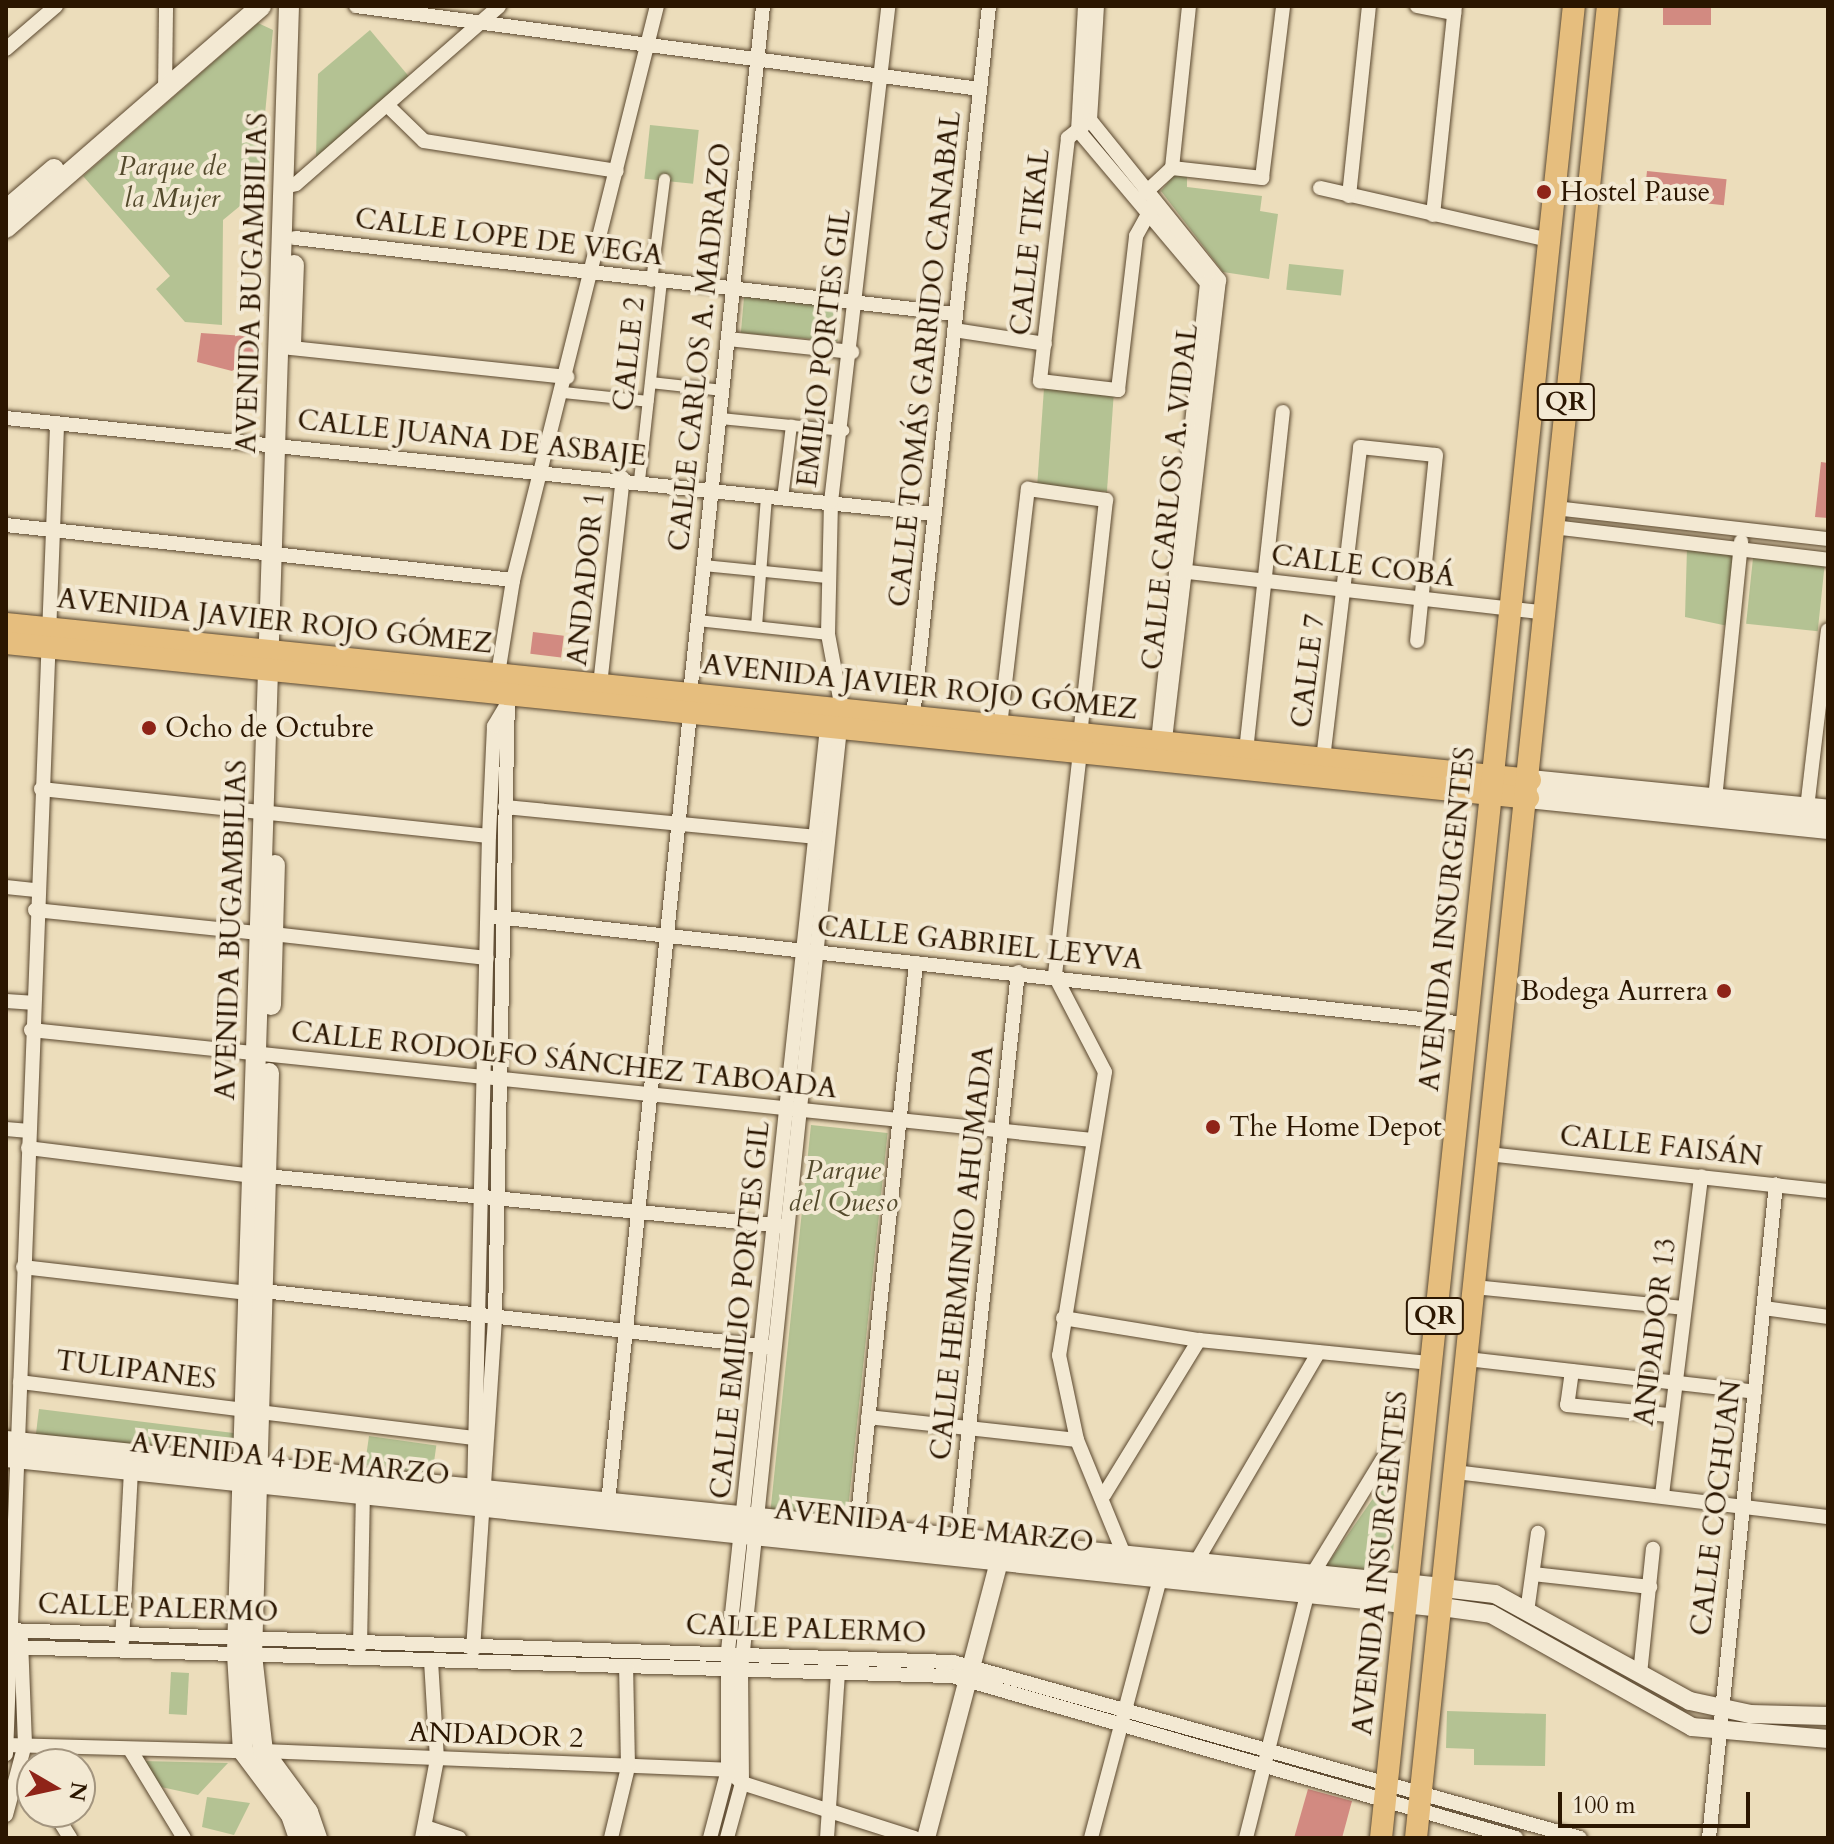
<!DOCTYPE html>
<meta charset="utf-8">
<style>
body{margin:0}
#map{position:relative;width:1834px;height:1844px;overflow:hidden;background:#ecddbb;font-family:Cardo,serif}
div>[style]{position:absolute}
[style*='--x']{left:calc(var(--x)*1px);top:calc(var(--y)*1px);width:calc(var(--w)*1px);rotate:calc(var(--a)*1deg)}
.green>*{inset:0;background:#b4c293;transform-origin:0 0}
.building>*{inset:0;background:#d28a81;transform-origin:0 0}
.roads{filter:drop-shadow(0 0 2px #5b482f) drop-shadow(0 0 2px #5b482f)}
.pedestrian>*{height:11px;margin:-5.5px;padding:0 5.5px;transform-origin:5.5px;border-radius:5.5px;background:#f3e9d3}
.minor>*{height:14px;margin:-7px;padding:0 7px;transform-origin:7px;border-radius:7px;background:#f3e9d3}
.tertiary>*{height:18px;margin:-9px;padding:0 9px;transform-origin:9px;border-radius:9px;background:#f3e9d3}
.secondary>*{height:20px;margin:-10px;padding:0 10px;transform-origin:10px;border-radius:10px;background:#f3e9d3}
.primary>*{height:22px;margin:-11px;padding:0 11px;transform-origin:11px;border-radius:11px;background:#e6be7e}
.dots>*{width:22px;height:22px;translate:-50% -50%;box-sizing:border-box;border:4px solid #f3e9d3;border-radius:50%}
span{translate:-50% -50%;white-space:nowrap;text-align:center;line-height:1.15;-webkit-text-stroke:8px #f3e9d3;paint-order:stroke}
.shield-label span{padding:2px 6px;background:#f3e9d3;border:2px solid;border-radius:6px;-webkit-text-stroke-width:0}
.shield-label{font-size:26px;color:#2b1600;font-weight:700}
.park-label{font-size:28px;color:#544a2c;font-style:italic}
.poi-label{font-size:28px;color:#2b1600}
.left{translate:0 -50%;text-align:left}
.right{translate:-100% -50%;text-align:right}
.street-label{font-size:28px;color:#2b1600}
.frame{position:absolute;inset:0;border:8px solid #2b1600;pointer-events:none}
.north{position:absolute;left:16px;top:1748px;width:80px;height:80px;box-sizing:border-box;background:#f3e9d3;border:2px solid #a3957f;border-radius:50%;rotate:99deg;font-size:22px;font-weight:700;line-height:32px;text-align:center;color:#2b1600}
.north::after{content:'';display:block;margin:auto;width:28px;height:36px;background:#8f2418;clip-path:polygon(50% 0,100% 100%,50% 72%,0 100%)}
.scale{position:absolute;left:1558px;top:1792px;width:192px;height:36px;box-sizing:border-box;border:4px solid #2b1600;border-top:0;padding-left:10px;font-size:24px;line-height:28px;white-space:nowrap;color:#2b1600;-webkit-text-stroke:6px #f3e9d3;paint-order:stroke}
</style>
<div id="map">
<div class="green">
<i style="clip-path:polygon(258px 23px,273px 30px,262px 146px,270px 151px,268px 183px,223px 220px,222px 325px,185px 322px,156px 289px,170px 276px,83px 176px)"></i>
<i style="clip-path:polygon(370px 30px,411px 79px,316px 159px,318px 74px)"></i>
<i style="left:650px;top:125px;width:49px;height:54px;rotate:6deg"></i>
<i style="clip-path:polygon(1176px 173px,1187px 176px,1187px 187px,1262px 196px,1260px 211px,1278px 214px,1269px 279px,1223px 272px,1161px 191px)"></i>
<i style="left:1289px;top:264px;width:55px;height:26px;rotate:6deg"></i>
<i style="left:744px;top:297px;width:97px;height:36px;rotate:5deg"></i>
<i style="left:1044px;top:388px;width:70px;height:99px;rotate:4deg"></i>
<i style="clip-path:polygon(1687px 548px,1735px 554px,1728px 626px,1685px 617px)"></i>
<i style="left:1753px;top:558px;width:72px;height:66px;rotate:6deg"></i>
<i style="left:811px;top:1125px;width:77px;height:388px;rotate:6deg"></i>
<i style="left:39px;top:1409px;width:198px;height:31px;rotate:7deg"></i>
<i style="left:369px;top:1436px;width:68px;height:29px;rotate:8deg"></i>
<i style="clip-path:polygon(1401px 1458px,1391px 1575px,1324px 1569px)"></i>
<i style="left:171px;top:1672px;width:18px;height:42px;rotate:3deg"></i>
<i style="clip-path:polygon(1447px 1711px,1546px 1714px,1545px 1766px,1474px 1765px,1474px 1749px,1446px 1748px)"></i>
<i style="clip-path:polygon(143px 1761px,228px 1763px,198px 1795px,161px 1787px)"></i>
<i style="clip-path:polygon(207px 1797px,250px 1803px,234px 1835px,202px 1827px)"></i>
</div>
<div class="building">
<i style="left:1663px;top:6px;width:48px;height:19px"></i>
<i style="left:1647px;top:171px;width:80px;height:26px;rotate:6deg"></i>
<i style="clip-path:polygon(201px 333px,259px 337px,257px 355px,232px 371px,197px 362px)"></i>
<i style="clip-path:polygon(1821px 462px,1828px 463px,1828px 518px,1815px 517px)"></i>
<i style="left:533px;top:632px;width:31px;height:22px;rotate:7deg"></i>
<i style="clip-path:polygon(1308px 1789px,1352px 1801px,1342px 1838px,1294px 1838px)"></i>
</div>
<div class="roads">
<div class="pedestrian">
<i style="--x:651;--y:281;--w:103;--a:-82.7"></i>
<i style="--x:650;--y:382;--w:73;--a:6.3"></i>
<i style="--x:563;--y:392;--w:85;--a:6"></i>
<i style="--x:720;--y:418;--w:124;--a:5.6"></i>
<i style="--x:639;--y:480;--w:199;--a:-83.7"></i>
<i style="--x:782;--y:498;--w:74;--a:-83"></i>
<i style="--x:703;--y:565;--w:124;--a:5.6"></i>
<i style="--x:697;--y:620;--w:132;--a:6.1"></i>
<i style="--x:756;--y:626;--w:130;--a:-85.6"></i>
</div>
<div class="minor">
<i style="--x:356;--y:6;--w:629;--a:7.58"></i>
<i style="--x:1085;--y:6;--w:124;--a:93.2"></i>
<i style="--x:1078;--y:130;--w:200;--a:49.9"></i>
<i style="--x:1207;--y:283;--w:468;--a:96.1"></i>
<i style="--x:1097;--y:6;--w:114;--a:93.5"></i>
<i style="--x:1090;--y:120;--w:206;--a:51.1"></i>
<i style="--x:1219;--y:280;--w:472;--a:96.7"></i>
<i style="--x:1417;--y:6;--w:38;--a:11"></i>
<i style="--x:6;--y:49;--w:66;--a:-40.7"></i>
<i style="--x:165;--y:92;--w:86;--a:-89.3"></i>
<i style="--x:388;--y:106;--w:50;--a:44.2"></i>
<i style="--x:424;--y:141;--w:195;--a:8.8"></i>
<i style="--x:1084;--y:125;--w:21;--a:141"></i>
<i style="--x:1068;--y:138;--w:245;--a:96.6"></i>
<i style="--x:1040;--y:381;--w:79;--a:6.6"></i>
<i style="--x:1118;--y:390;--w:155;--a:-83.3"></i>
<i style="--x:1136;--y:236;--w:38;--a:-61"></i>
<i style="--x:1172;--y:168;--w:91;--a:6.3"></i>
<i style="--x:1262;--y:178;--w:173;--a:-83"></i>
<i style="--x:284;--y:187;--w:12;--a:-14"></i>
<i style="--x:296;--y:184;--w:270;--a:-41.2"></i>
<i style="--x:1320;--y:188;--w:234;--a:12.8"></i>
<i style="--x:1145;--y:193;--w:37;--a:-43"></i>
<i style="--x:1172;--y:168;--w:163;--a:-84"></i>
<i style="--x:1349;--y:196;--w:191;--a:-84"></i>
<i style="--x:1433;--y:215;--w:210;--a:-84"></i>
<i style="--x:295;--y:238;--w:665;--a:6.56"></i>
<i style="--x:954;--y:330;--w:92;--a:8.7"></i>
<i style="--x:728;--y:339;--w:125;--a:6"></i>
<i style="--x:291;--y:348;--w:278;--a:6"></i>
<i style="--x:6;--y:418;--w:932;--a:5.91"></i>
<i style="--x:1555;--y:508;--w:275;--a:6.5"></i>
<i style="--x:6;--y:525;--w:510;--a:6.19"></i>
<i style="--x:1553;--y:527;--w:277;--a:6.8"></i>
<i style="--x:1180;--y:571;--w:368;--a:6.5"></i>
<i style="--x:498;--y:674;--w:95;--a:-80.9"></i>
<i style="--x:513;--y:580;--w:592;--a:-75.92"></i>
<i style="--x:600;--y:685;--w:208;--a:-83.7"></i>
<i style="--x:690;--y:694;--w:692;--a:-83.94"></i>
<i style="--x:913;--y:717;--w:715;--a:-83.9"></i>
<i style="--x:1000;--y:726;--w:239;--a:-83.3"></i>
<i style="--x:1028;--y:489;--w:79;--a:8"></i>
<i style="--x:1106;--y:500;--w:235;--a:96.3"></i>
<i style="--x:1246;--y:751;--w:341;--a:-83.8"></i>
<i style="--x:1080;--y:752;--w:225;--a:96.4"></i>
<i style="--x:1055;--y:976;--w:108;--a:62.5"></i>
<i style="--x:1105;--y:1072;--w:287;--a:99.2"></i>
<i style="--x:1059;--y:1355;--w:87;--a:78"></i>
<i style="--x:1077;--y:1440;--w:132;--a:67.7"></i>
<i style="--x:1323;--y:759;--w:314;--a:-83.2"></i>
<i style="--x:1360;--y:447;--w:76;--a:6"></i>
<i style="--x:1436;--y:455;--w:187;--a:95.8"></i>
<i style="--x:41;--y:789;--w:450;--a:6"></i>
<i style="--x:1715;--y:799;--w:259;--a:-84.2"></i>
<i style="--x:505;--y:807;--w:311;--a:5.5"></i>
<i style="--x:1807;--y:808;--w:179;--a:-83.3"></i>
<i style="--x:6;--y:887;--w:30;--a:6"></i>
<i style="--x:35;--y:910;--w:225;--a:5.9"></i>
<i style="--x:488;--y:916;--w:984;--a:6.3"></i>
<i style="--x:273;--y:934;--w:215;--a:6.4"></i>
<i style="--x:6;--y:1001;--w:26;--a:4"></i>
<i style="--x:31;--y:1030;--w:1067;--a:5.92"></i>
<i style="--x:6;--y:1129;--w:23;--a:5"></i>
<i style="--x:28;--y:1148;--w:226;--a:7.1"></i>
<i style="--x:1488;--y:1154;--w:342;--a:6.2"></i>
<i style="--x:266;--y:1176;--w:519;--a:5.52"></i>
<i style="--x:23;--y:1267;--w:226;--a:6.6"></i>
<i style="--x:1474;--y:1287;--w:210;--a:5.7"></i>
<i style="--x:263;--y:1291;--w:511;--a:6.29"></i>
<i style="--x:1764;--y:1308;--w:65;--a:8"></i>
<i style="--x:1063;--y:1318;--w:138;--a:9.2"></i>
<i style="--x:1199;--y:1340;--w:233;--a:5.7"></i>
<i style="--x:1467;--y:1359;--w:290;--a:6.5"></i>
<i style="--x:1572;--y:1371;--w:34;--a:98"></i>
<i style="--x:1567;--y:1405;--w:102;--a:5.6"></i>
<i style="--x:20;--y:1382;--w:227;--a:7.1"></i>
<i style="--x:259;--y:1412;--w:218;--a:6.9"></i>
<i style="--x:868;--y:1417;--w:210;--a:6.3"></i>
<i style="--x:1455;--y:1472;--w:376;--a:6.9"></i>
<i style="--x:474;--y:1495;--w:659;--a:-88.7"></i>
<i style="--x:489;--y:836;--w:110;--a:-87.4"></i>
<i style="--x:494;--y:726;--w:26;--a:-59"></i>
<i style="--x:1104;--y:1495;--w:182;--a:-58.5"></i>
<i style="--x:1662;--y:1495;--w:321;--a:-83"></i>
<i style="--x:607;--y:1512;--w:803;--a:-84.07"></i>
<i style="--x:856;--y:1535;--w:575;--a:-84.01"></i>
<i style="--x:957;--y:1539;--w:570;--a:-83.86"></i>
<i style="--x:1192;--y:1569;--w:251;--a:-59.7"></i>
<i style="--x:1533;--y:1574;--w:118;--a:6.3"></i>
<i style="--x:1527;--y:1612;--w:80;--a:-82.1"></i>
<i style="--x:6;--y:1630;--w:948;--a:1.94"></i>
<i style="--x:953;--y:1662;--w:651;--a:15.68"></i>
<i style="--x:122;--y:1642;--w:172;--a:-87"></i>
<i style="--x:360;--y:1646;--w:151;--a:-88.9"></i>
<i style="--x:6;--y:1647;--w:946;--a:1.76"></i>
<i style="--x:952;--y:1676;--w:587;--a:16.03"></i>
<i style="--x:473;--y:1650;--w:334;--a:-86.2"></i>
<i style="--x:495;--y:1317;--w:623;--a:-88.8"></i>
<i style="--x:1640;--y:1674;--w:126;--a:-84.1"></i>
<i style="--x:6;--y:1745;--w:237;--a:1.5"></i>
<i style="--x:131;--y:1751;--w:102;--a:58.7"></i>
<i style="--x:263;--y:1751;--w:465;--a:2.3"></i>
<i style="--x:728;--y:1770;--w:19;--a:43"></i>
<i style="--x:742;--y:1783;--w:181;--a:17.7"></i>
<i style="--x:6;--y:1754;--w:1331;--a:-87.8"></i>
<i style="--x:54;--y:1812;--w:31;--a:58"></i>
<i style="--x:6;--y:1815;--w:73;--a:-75"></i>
<i style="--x:25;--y:1744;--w:105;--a:-92.2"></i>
<i style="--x:425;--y:1827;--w:36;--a:18"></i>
<i style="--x:422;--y:1838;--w:80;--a:-79.2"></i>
<i style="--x:437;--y:1759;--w:98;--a:-93.5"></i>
<i style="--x:611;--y:1838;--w:73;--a:-76.5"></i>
<i style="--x:628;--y:1767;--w:100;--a:-91.1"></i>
<i style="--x:710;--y:1838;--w:70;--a:-75.2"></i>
<i style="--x:728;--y:1770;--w:119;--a:-90"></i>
<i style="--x:728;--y:1651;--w:938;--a:-83.88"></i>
<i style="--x:727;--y:1838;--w:57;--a:-74.7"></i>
<i style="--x:742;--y:1783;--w:113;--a:-90.5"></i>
<i style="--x:741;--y:1670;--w:966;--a:-84"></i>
<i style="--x:842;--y:709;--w:76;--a:-100.6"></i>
<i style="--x:828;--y:634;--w:132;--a:-88.7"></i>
<i style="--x:831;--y:502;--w:499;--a:-83.4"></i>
<i style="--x:827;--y:1838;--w:165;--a:-86.2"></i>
<i style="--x:1091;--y:1838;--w:269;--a:-75.1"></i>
<i style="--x:1246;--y:1838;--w:271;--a:-75.9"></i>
<i style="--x:1312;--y:1575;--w:163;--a:-58.6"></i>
<i style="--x:1709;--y:1838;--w:657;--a:-84.15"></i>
</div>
<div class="tertiary">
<i style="--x:1443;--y:1588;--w:52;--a:6.6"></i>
<i style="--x:1495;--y:1594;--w:222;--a:28.8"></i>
<i style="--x:1690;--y:1701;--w:61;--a:12.2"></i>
<i style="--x:1750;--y:1714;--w:78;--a:1.5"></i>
<i style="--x:1442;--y:1607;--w:49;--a:8.1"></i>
<i style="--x:1491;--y:1614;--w:231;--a:29.3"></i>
<i style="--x:1692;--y:1727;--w:137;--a:5"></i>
<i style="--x:926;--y:1838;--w:301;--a:-75.2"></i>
</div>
<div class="secondary">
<i style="--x:289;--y:6;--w:1649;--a:91.81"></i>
<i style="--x:237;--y:1654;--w:97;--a:86.5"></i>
<i style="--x:243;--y:1751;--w:80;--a:53.1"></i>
<i style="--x:291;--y:1815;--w:24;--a:71"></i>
<i style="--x:6;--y:210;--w:63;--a:-40.5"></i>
<i style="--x:6;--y:228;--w:338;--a:-41"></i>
<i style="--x:291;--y:345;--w:80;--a:-87.9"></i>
<i style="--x:1530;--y:780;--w:300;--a:5.7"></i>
<i style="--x:1528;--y:798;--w:302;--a:5.9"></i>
<i style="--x:271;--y:1005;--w:140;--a:-88.4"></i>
<i style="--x:269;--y:1073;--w:582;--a:91.67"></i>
<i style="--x:252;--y:1655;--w:97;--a:83.5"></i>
<i style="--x:263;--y:1751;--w:76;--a:53.6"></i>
<i style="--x:308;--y:1812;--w:28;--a:71"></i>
<i style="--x:6;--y:1441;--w:1444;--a:5.84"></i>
<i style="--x:6;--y:1457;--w:1444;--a:5.96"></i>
</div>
<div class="primary">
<i style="--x:6;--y:624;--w:1532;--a:5.84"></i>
<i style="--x:6;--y:643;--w:1530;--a:5.81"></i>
<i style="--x:1381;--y:1838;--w:1842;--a:-83.99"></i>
<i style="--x:1416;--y:1838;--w:1842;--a:-84.02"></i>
</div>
</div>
<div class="dots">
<i style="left:1544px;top:192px;background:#8f2418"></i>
<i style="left:149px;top:728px;background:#8f2418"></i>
<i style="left:1724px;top:991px;background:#8f2418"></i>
<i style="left:1213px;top:1127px;background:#8f2418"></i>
</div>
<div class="shield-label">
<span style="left:1566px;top:402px">QR</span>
<span style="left:1435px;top:1316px">QR</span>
</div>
<div class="park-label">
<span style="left:172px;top:182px">Parque de<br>la Mujer</span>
<span style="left:843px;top:1186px">Parque<br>del Queso</span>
</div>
<div class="poi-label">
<span class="left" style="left:1560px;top:192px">Hostel Pause</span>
<span class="left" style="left:165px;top:728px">Ocho de Octubre</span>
<span class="right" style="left:1708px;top:991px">Bodega Aurrera</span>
<span class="left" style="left:1229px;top:1127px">The Home Depot</span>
</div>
<div class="street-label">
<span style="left:509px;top:237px;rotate:7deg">CALLE LOPE DE VEGA</span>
<span style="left:1030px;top:242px;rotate:-84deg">CALLE TIKAL</span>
<span style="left:252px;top:283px;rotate:-88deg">AVENIDA BUGAMBILIAS</span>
<span style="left:700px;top:347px;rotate:-84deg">CALLE CARLOS A. MADRAZO</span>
<span style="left:824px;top:348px;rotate:-83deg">EMILIO PORTES GIL</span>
<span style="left:629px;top:354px;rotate:-84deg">CALLE 2</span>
<span style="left:925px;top:359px;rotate:-84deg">CALLE TOMÁS GARRIDO CANABAL</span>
<span style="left:472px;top:438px;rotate:6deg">CALLE JUANA DE ASBAJE</span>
<span style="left:1170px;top:497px;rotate:-84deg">CALLE CARLOS A. VIDAL</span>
<span style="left:1363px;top:566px;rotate:7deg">CALLE COBÁ</span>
<span style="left:586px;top:579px;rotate:-84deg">ANDADOR 1</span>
<span style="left:275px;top:621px;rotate:6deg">AVENIDA JAVIER ROJO GÓMEZ</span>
<span style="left:1308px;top:671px;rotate:-83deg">CALLE 7</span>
<span style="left:920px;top:687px;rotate:6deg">AVENIDA JAVIER ROJO GÓMEZ</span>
<span style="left:1447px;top:919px;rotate:-84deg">AVENIDA INSURGENTES</span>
<span style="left:231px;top:930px;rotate:-88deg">AVENIDA BUGAMBILIAS</span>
<span style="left:980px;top:943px;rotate:6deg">CALLE GABRIEL LEYVA</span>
<span style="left:564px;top:1060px;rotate:6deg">CALLE RODOLFO SÁNCHEZ TABOADA</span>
<span style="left:1661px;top:1146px;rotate:6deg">CALLE FAISÁN</span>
<span style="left:962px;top:1253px;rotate:-84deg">CALLE HERMINIO AHUMADA</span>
<span style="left:740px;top:1310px;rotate:-84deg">CALLE EMILIO PORTES GIL</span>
<span style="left:1655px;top:1332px;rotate:-83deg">ANDADOR 13</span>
<span style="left:136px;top:1370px;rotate:7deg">TULIPANES</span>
<span style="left:290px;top:1459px;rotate:6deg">AVENIDA 4 DE MARZO</span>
<span style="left:1716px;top:1508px;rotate:-83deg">CALLE COCHUAN</span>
<span style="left:934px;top:1526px;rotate:6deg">AVENIDA 4 DE MARZO</span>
<span style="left:1380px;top:1563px;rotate:-84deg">AVENIDA INSURGENTES</span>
<span style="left:158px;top:1608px;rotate:2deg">CALLE PALERMO</span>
<span style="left:806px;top:1629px;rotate:2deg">CALLE PALERMO</span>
<span style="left:496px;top:1735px;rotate:2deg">ANDADOR 2</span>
</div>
<div class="frame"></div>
<div class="north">N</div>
<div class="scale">100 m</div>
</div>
